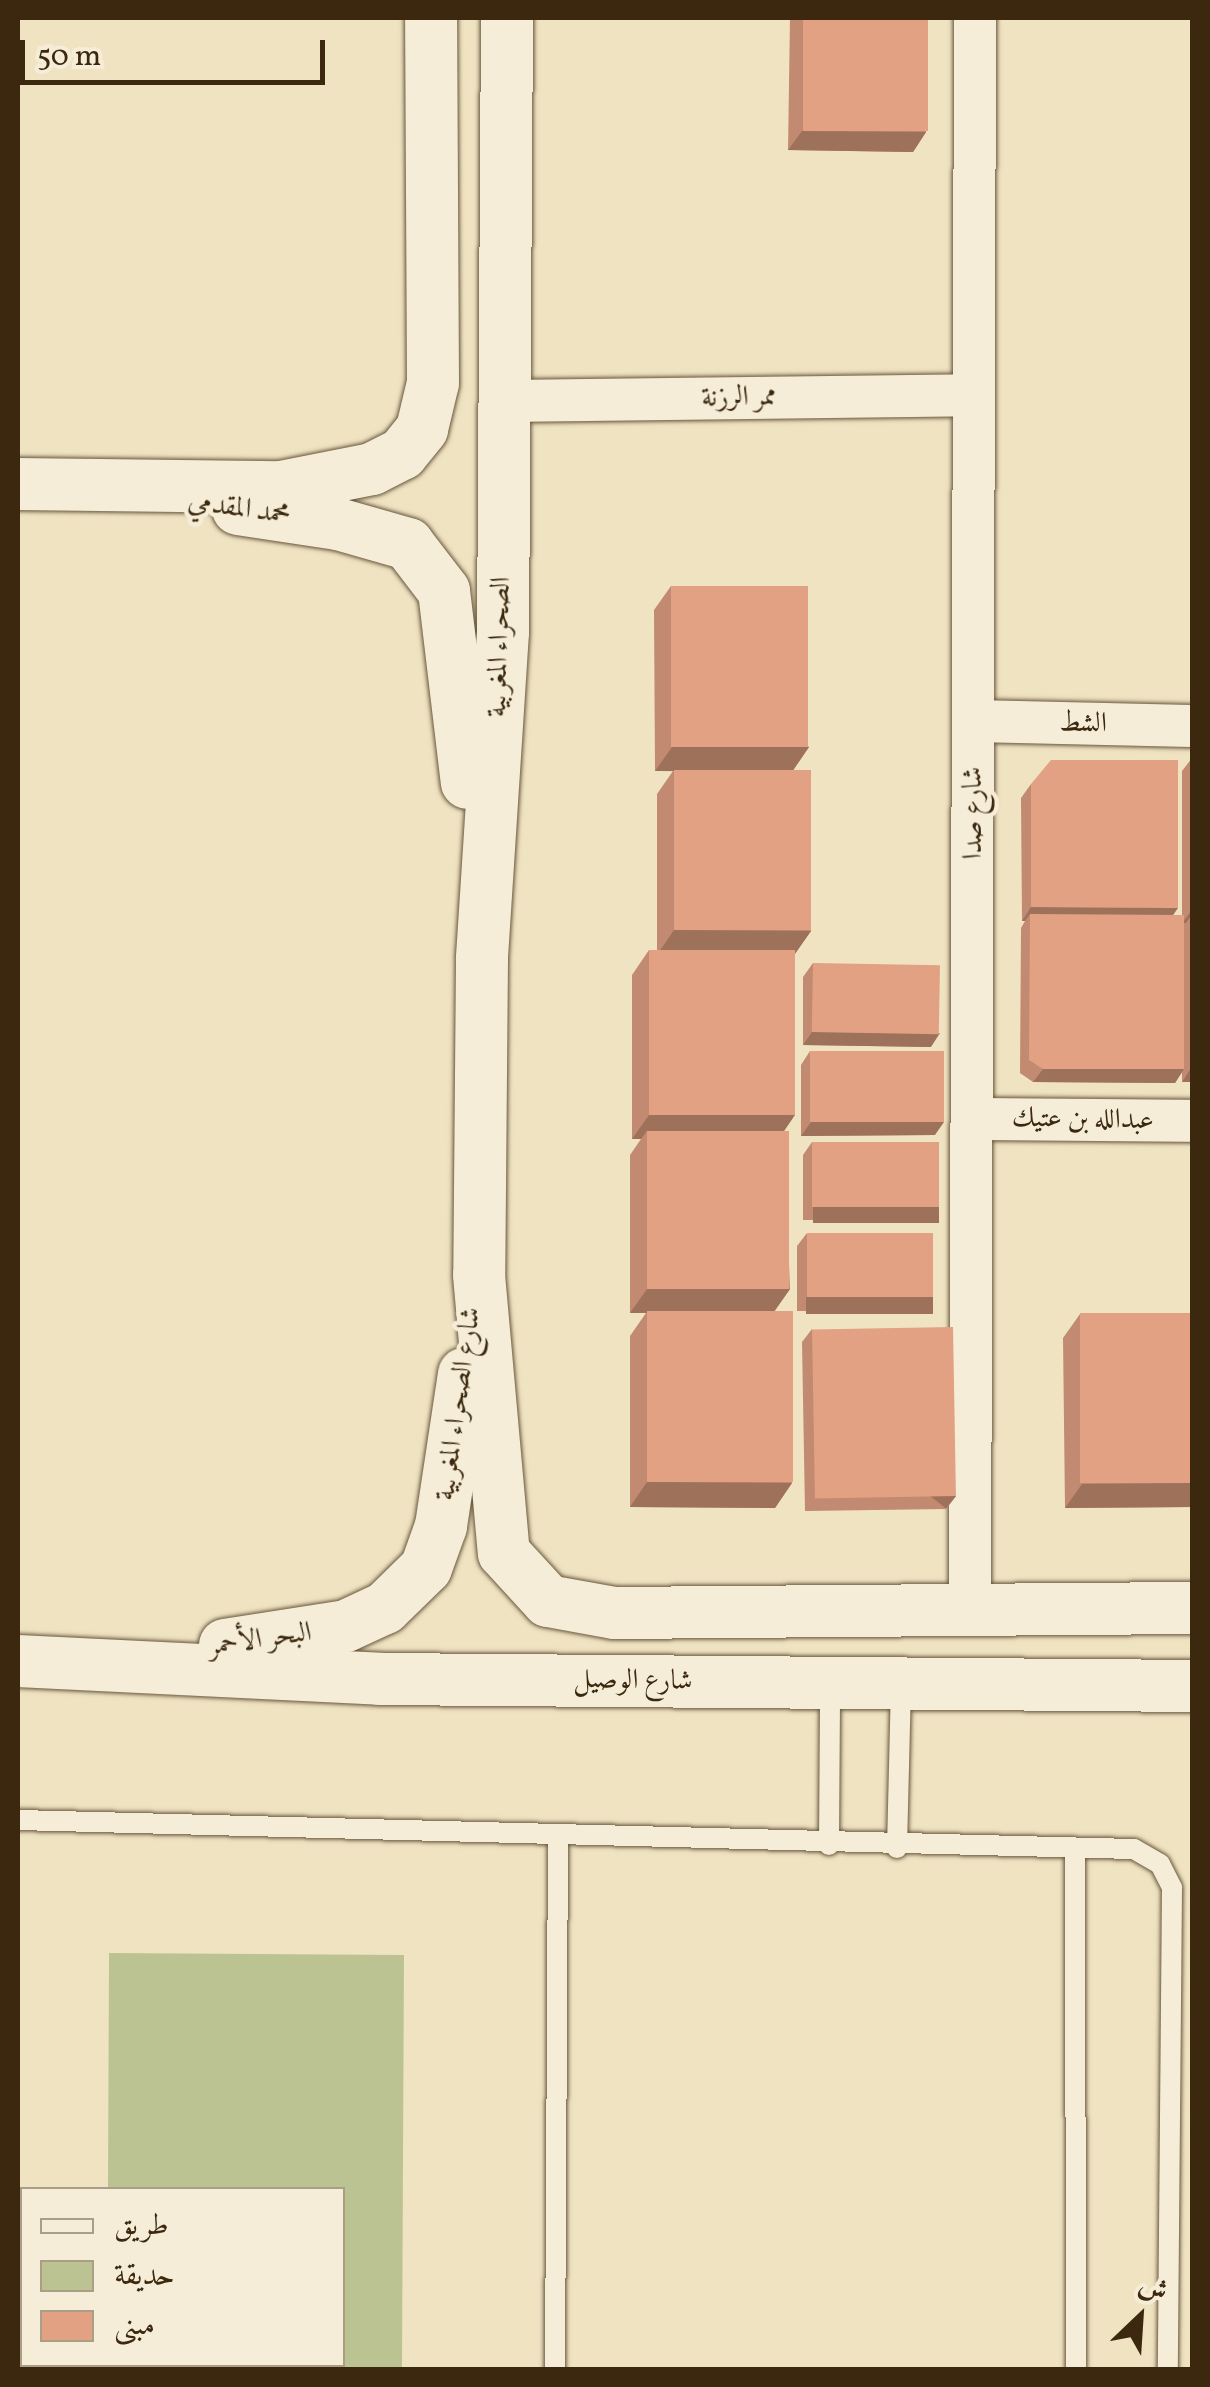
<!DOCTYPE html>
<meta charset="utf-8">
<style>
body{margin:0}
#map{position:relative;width:1210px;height:2387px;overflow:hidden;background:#f0e3c2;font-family:Vollkorn,Amiri,serif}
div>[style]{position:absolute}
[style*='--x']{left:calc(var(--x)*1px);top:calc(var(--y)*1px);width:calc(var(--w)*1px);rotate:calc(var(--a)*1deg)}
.green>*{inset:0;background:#bcc392}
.roads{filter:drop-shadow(0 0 2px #68573c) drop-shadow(0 0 2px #68573c)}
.service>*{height:20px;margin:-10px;padding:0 10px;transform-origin:10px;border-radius:10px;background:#f5edd7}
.minor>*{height:42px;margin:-21px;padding:0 21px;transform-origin:21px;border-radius:21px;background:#f5edd7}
.tertiary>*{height:52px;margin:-26px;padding:0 26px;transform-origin:26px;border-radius:26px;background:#f5edd7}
.wall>*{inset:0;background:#c28a70}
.shaded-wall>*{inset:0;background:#9e715b;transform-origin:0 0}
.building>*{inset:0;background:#e2a182;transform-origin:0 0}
span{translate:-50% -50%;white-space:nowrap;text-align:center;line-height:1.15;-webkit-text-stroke:9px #f5edd7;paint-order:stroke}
.street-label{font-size:28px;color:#3b280f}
.frame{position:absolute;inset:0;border:20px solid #3b280f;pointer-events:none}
.legend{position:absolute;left:20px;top:2187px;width:325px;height:180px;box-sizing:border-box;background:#f5edd7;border:2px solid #ab9e87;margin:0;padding:12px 18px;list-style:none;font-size:30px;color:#3b280f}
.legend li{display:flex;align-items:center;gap:20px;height:50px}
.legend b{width:50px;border:2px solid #ab9e87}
.north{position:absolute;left:1090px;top:2267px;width:100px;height:100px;-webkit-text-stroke:8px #f5edd7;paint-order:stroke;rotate:25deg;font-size:28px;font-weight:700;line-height:40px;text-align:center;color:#3b280f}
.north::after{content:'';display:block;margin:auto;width:35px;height:45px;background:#3b280f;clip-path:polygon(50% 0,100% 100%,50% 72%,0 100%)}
.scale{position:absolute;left:20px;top:40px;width:305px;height:45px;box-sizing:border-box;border:5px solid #3b280f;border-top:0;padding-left:12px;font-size:30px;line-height:35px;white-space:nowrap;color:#3b280f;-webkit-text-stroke:8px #f5edd7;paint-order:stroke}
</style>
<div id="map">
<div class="green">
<i style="clip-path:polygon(109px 1953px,404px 1955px,402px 2369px,107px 2369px,342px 2364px,342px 2190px,108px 2189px)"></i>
</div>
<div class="roads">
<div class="service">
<i style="--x:18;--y:1820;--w:1116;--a:1.49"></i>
<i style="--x:1134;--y:1849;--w:30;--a:30"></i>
<i style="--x:1160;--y:1864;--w:27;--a:63"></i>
<i style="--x:1172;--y:1888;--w:482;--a:90.5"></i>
<i style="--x:829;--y:1845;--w:160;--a:-89.6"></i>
<i style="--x:897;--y:1848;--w:163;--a:-88.6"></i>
<i style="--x:1075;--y:1850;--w:520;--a:89.89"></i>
<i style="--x:555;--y:2370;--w:536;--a:-89.68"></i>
</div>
<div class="minor">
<i style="--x:507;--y:401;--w:464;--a:-0.7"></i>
<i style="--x:974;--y:721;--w:218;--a:1.3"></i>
<i style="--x:973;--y:1119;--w:219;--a:0.5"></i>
<i style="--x:970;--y:1608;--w:1590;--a:-89.82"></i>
</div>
<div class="tertiary">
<i style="--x:507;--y:18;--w:614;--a:90.37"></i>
<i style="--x:503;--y:632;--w:328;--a:93.7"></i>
<i style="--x:482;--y:959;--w:316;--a:90.5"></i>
<i style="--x:479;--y:1275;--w:279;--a:84.9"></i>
<i style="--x:504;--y:1553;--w:65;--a:47.5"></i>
<i style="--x:548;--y:1601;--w:68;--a:10.2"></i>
<i style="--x:615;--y:1613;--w:577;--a:-0.5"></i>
<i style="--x:18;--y:484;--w:263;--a:0.7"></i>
<i style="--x:281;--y:487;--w:93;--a:-11.2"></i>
<i style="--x:372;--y:469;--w:34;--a:-27"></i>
<i style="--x:402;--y:454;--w:32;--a:-51"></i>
<i style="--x:422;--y:429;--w:47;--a:-76.6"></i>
<i style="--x:433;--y:383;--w:365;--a:-90.3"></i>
<i style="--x:238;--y:509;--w:101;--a:8.5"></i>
<i style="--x:338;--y:524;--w:73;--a:15.9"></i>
<i style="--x:408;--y:544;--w:59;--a:52.5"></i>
<i style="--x:444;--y:591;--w:193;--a:83.2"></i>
<i style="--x:225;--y:1645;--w:122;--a:-8.9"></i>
<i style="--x:346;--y:1626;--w:43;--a:-24.8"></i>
<i style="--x:385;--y:1608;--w:57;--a:-44.3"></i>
<i style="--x:426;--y:1568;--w:45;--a:-70.3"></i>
<i style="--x:441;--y:1526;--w:154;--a:-81.4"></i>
<i style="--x:18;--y:1661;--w:362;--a:2.8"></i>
<i style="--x:380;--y:1679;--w:812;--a:0.49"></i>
</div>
</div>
<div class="wall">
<i style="clip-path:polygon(790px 18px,928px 18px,926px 132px,913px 152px,788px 150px)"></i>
<i style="clip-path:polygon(671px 586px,809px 747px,793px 770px,811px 931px,795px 954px,784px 1131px,790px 1289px,774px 1312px,792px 1483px,775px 1508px,630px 1507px,630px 1336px,646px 1313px,630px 1313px,630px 1155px,641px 1139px,632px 1139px,632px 975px,649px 950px,657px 950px,657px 794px,673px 771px,655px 771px,654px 610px)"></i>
<i style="clip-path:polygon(1192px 758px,1192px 1082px,1182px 1082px,1182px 1072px,1175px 1083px,1033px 1082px,1020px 1073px,1021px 928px,1025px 921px,1022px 921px,1021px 798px,1031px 784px,1173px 915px,1182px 915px,1182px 771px)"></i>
<i style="clip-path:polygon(813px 963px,931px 1047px,803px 1045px,803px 977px)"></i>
<i style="clip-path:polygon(810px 1051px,935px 1135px,801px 1136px,801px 1065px)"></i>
<i style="clip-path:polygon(812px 1142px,930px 1220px,803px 1220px,803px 1155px)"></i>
<i style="clip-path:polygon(1192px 1211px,1192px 1507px,1065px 1508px,1063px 1338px,1080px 1314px,1192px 1313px)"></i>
<i style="clip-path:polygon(807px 1233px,933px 1297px,923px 1311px,797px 1311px,797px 1246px)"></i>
<i style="clip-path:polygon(812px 1329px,956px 1496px,946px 1509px,805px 1511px,802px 1342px)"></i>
</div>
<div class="shaded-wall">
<i style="clip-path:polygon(802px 131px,926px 132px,913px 152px,788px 150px)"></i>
<i style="clip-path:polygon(672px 747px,809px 747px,792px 772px,655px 771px)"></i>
<i style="clip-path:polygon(1031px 907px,1178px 908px,1169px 921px,1030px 914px,1025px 921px,1022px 921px)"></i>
<i style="clip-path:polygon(1192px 910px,1192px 923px,1191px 916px,1186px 923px,1182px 923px)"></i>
<i style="clip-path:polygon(674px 930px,811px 931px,794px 955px,657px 955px)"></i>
<i style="clip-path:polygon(812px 1032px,940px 1033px,931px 1047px,803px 1045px)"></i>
<i style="clip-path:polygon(1191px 1068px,1192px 1068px,1192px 1082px,1182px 1082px)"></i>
<i style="clip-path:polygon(1043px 1069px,1184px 1069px,1175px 1083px,1033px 1082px)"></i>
<i style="clip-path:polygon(649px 1115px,795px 1115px,778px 1140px,647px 1131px,641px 1139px,632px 1139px)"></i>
<i style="clip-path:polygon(811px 1122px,944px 1122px,935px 1135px,801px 1136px)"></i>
<i style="left:813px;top:1207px;width:126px;height:16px"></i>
<i style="clip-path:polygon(647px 1289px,790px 1289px,773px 1313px,630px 1313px)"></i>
<i style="left:806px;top:1297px;width:127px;height:17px"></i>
<i style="clip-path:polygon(647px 1482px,792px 1483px,775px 1508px,630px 1507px)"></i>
<i style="clip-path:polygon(1192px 1483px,1192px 1507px,1065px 1508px,1082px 1484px)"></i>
<i style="left:956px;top:1496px;width:16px;height:142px;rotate:128deg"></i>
</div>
<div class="building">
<i style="left:803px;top:18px;width:125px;height:113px"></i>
<i style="left:671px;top:586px;width:137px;height:161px"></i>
<i style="clip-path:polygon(1051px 760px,1178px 760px,1178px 908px,1031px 907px,1031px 784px)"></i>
<i style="left:674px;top:770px;width:137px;height:160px"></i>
<i style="clip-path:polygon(1030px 914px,1184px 915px,1184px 1069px,1043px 1069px,1029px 1060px)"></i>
<i style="left:1191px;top:916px;width:1px;height:152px"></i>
<i style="left:649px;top:950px;width:146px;height:165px"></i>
<i style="left:813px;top:963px;width:127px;height:69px;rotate:1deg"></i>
<i style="left:810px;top:1051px;width:134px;height:71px"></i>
<i style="left:647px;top:1131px;width:142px;height:158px"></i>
<i style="left:812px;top:1142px;width:127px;height:65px"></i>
<i style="left:807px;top:1233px;width:126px;height:64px"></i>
<i style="left:647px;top:1311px;width:146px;height:171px"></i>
<i style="left:1192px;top:1313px;width:170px;height:112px;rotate:90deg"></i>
<i style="left:953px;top:1327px;width:169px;height:141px;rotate:89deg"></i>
</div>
<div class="street-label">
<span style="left:739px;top:398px;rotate:-1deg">ممر الرزنة</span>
<span style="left:239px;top:509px;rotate:8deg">محمد المقدمي</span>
<span style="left:500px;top:647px;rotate:-88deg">الصحراء المغربية</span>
<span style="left:1083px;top:724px;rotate:1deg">الشط</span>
<span style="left:974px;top:813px;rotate:-90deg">شارع صدا</span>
<span style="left:1083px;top:1120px;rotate:1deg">عبدالله بن عتيك</span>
<span style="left:459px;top:1404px;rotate:-82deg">شارع الصحراء المغربية</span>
<span style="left:260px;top:1640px;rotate:-8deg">البحر الأحمر</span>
<span style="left:633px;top:1681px;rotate:1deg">شارع الوصيل</span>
</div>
<div class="frame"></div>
<ul class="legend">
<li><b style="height:12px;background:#f5edd7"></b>طريق</li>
<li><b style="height:28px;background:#bcc392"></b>حديقة</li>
<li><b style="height:28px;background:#e2a182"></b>مبنى</li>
</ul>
<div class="north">ش</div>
<div class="scale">50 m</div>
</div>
